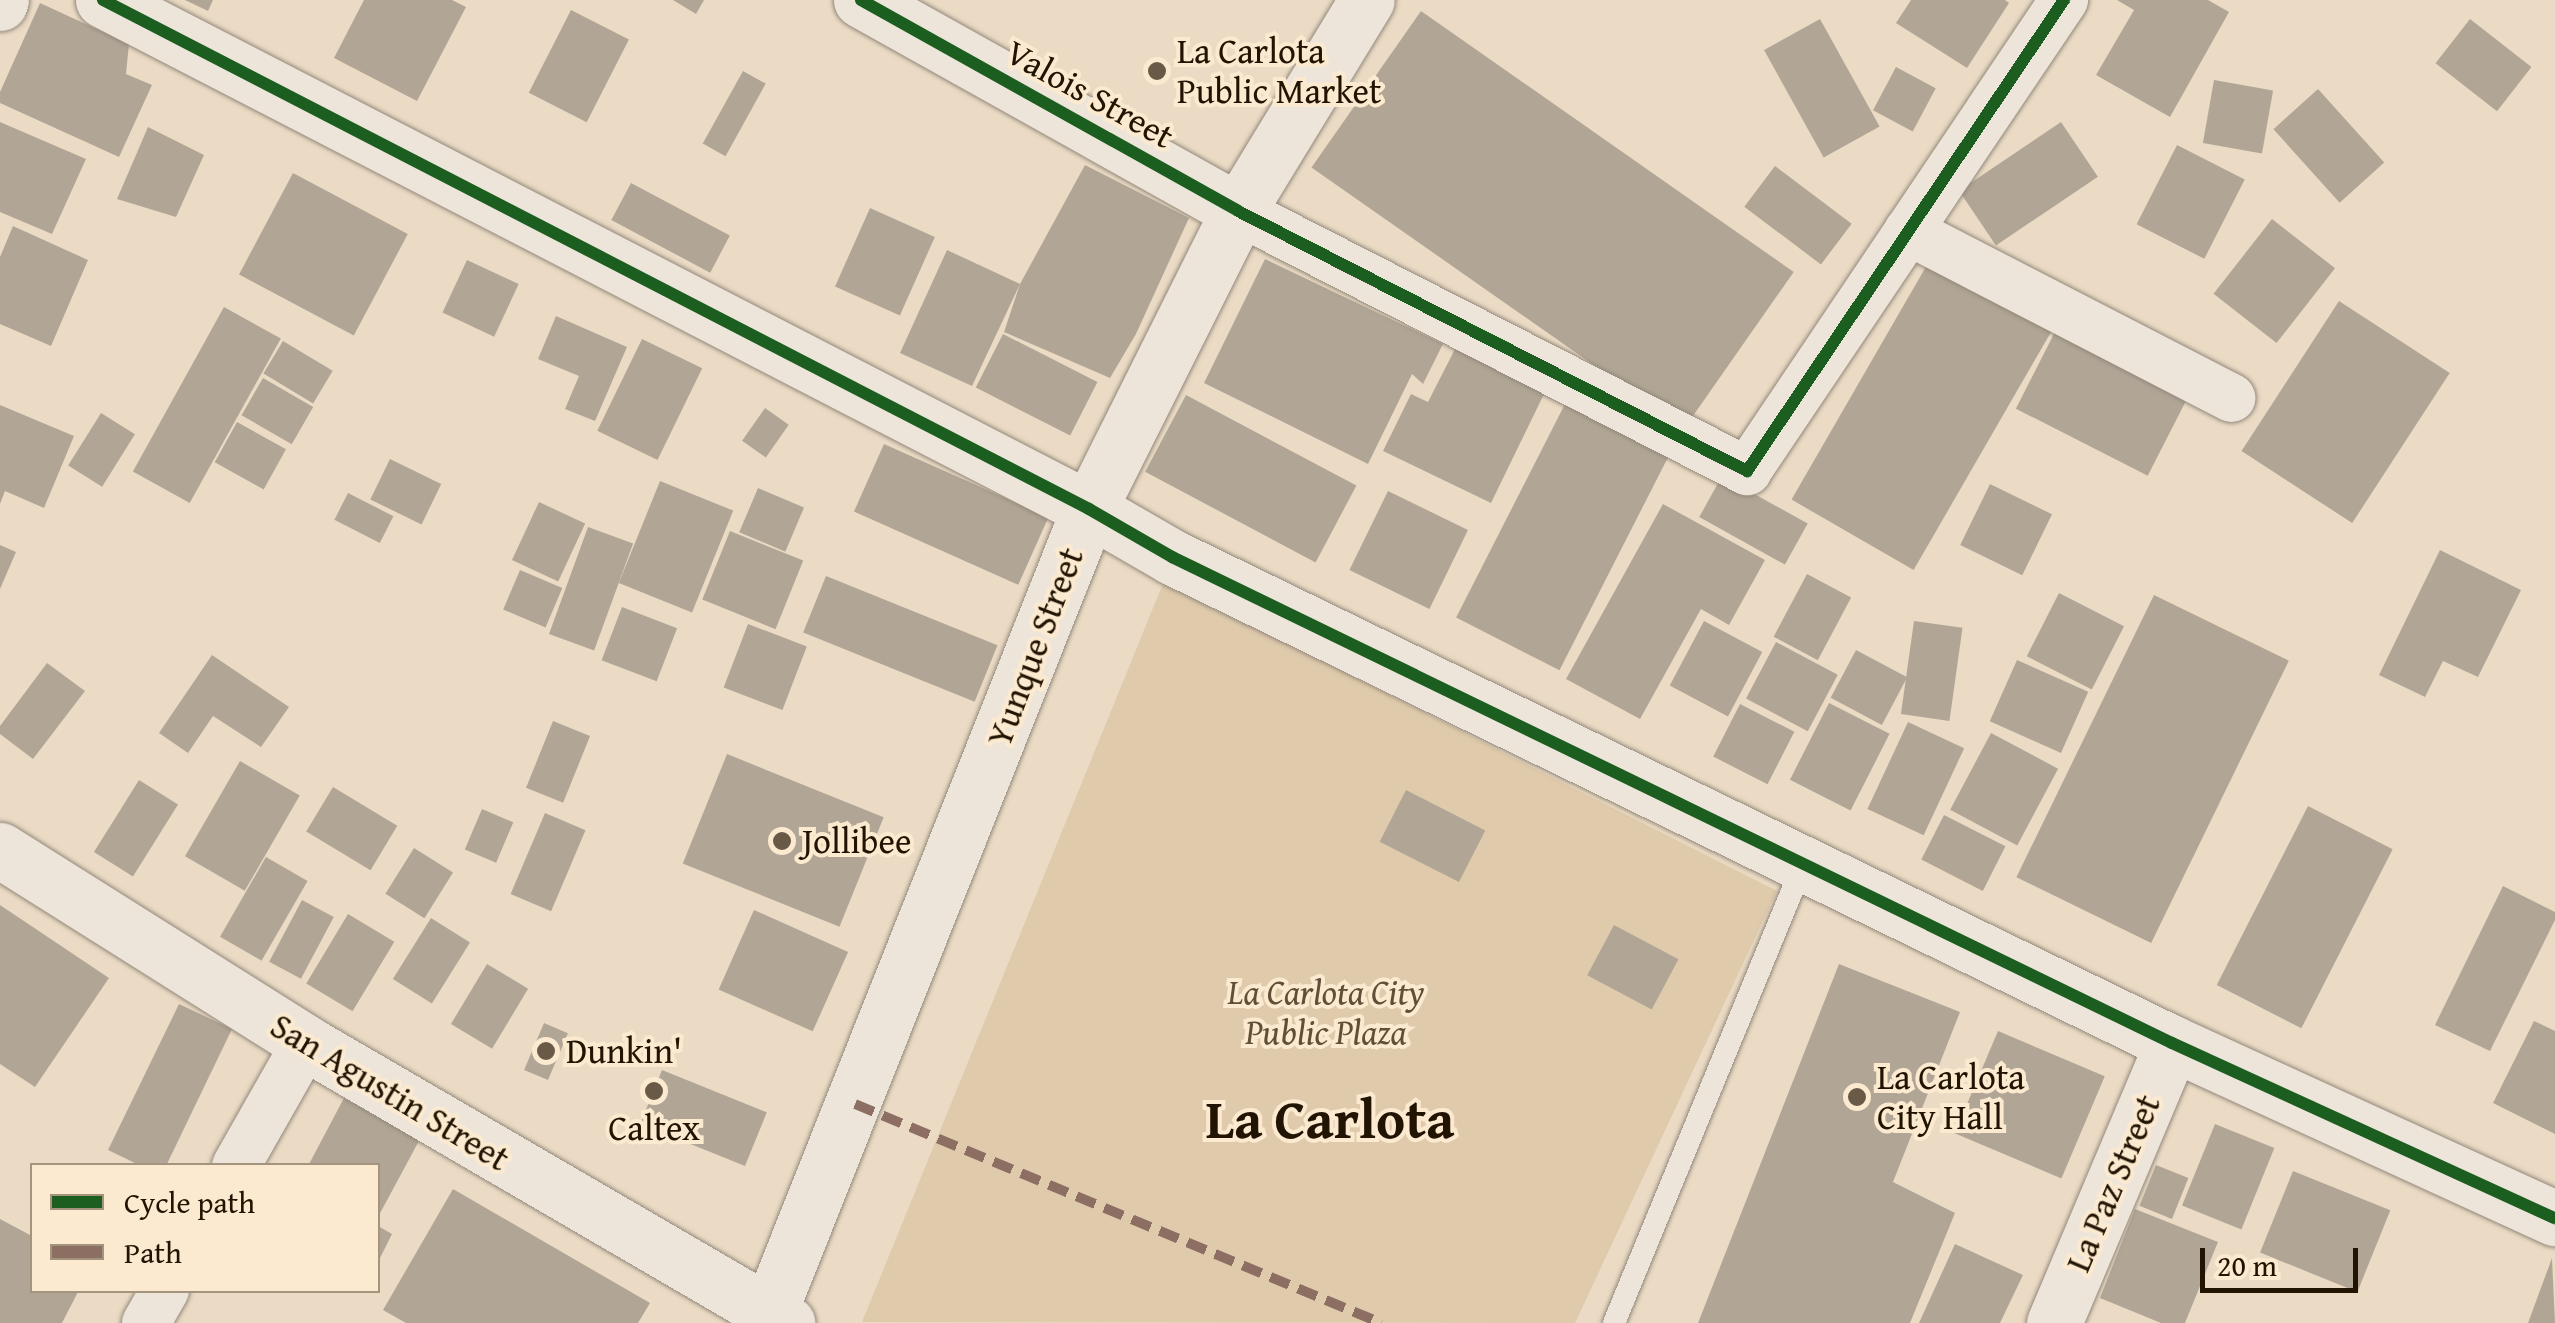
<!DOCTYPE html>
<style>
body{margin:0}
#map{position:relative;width:2555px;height:1323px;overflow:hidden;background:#ebdbc5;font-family:"Gentium Book Plus",serif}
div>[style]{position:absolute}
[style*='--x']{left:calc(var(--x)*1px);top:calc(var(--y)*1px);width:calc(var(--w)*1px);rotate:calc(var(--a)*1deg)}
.green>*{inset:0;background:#dfcaac}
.building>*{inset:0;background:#b1a696;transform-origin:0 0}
.roads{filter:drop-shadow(0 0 2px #92887a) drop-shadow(0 0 2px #92887a)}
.service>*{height:22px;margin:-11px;padding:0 11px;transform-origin:11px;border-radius:11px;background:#eee5da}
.minor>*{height:48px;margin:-24px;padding:0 24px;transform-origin:24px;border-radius:24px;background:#eee5da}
.tertiary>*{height:55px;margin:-27.5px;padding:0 27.5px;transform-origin:27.5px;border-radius:27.5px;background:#eee5da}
.secondary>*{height:55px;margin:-27.5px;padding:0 27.5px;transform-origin:27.5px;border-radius:27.5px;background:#eee5da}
.quiet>*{height:10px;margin-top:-5px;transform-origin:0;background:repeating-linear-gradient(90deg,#8d6e63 0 20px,transparent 0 30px)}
.cycleway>*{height:12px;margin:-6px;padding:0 6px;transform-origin:6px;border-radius:6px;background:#1b5e20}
.dots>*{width:28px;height:28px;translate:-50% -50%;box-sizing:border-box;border:5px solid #fcead0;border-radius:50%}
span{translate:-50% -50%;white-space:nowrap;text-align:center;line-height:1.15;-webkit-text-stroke:8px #fcead0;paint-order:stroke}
.poi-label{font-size:35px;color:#211403}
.left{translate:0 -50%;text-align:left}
.street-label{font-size:35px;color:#211403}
.park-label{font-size:35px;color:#604f37;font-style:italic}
.town-label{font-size:55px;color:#211403;font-weight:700}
.legend{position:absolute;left:30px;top:1163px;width:350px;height:130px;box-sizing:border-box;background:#fcead0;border:2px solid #a4947e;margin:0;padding:12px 18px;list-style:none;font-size:30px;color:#211403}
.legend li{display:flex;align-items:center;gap:20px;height:50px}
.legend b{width:50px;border:2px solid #a4947e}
.scale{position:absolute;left:2200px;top:1248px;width:158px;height:45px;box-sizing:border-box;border:5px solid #211403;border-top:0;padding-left:12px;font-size:30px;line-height:35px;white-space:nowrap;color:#211403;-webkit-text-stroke:8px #fcead0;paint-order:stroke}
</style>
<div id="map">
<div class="green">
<i style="clip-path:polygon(1164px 581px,1777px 891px,1575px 1323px,862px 1322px)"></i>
</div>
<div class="building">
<i style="clip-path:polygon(185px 0,213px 0,208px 11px)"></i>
<i style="clip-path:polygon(364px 0,452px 0,466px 7px,417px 101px,334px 58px)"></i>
<i style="clip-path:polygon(673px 0,704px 0,696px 14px)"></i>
<i style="clip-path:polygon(1911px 0,2005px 0,2009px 3px,1967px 68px,1896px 23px)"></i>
<i style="clip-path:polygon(2117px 0,2208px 0,2229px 12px,2170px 117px,2096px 75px,2134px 10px)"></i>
<i style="clip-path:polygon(40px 3px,129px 44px,126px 74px,152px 85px,119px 157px,0 103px,0 92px)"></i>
<i style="left:571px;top:10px;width:65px;height:93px;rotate:27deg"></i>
<i style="left:1421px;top:11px;width:455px;height:191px;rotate:35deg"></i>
<i style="left:1820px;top:19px;width:123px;height:64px;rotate:61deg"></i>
<i style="left:2470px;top:19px;width:78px;height:56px;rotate:38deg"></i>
<i style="left:1896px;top:67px;width:45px;height:49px;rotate:28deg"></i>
<i style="left:743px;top:71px;width:26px;height:83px;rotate:29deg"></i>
<i style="left:2214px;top:80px;width:60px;height:64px;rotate:10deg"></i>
<i style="left:2318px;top:89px;width:99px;height:60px;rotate:48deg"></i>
<i style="clip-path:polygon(0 122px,86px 159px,52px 234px,0 212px)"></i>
<i style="left:2061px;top:122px;width:66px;height:123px;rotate:56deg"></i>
<i style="clip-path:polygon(148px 127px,204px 155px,176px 217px,117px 199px)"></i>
<i style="left:2177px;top:145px;width:76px;height:89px;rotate:27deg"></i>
<i style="clip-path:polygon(1085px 165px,1189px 218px,1136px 334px,1110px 378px,1004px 332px,1020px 284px,972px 386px,900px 353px,947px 250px,1020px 284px)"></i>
<i style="left:1775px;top:166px;width:96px;height:51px;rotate:37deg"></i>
<i style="left:293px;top:173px;width:130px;height:115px;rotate:28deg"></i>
<i style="left:631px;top:183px;width:112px;height:42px;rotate:28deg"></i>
<i style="left:870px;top:208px;width:71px;height:86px;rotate:24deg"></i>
<i style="left:2272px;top:219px;width:80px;height:95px;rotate:38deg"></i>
<i style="clip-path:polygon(13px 226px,88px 260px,51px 346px,0 324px,0 257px)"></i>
<i style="left:1935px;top:251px;width:141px;height:287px;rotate:30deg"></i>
<i style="clip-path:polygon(1265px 259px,1443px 344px,1423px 384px,1412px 374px,1368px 464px,1204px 383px)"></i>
<i style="left:467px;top:260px;width:57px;height:58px;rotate:25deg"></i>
<i style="left:2339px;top:301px;width:132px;height:179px;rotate:33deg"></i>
<i style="left:224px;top:307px;width:65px;height:188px;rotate:29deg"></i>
<i style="clip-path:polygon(556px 316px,627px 347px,595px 421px,565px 409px,579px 376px,538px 359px)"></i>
<i style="left:2059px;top:324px;width:148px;height:95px;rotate:27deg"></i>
<i style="left:1003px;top:334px;width:106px;height:60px;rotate:27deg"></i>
<i style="left:642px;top:339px;width:67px;height:102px;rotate:26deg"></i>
<i style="left:283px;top:341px;width:58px;height:38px;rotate:31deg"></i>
<i style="clip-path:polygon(1456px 347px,1545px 392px,1491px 503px,1383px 451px,1411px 394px,1428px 402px)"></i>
<i style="left:263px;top:378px;width:58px;height:43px;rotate:30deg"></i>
<i style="left:1186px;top:395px;width:193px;height:87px;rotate:28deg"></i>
<i style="left:1566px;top:402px;width:116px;height:242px;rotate:27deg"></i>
<i style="clip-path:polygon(0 405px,74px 436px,44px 508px,5px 491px,0 504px)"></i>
<i style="left:765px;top:408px;width:29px;height:40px;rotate:35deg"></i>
<i style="left:101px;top:413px;width:40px;height:62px;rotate:32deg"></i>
<i style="left:237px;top:422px;width:56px;height:46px;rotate:29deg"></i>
<i style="left:884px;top:444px;width:180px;height:74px;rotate:24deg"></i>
<i style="left:390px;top:459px;width:57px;height:45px;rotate:26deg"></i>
<i style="left:1722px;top:476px;width:98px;height:47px;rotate:29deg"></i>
<i style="left:660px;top:481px;width:79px;height:110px;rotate:22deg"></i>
<i style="left:1990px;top:484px;width:69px;height:68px;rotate:26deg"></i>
<i style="left:758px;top:488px;width:50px;height:48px;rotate:23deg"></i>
<i style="left:1388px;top:491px;width:89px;height:88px;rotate:26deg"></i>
<i style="left:348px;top:493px;width:51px;height:30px;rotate:27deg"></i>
<i style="left:539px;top:502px;width:51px;height:64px;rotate:25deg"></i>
<i style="clip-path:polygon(1663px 504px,1765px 560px,1729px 625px,1701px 609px,1640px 719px,1566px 679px)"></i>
<i style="left:588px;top:527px;width:48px;height:114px;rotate:20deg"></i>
<i style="left:730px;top:531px;width:79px;height:74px;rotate:22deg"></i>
<i style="clip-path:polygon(0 545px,16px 552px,0 589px)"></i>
<i style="clip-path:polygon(2440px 550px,2521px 590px,2478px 677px,2443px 661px,2425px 697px,2379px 675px)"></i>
<i style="left:520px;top:570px;width:46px;height:43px;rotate:23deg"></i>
<i style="left:1807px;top:574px;width:50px;height:71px;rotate:28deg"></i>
<i style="left:826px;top:576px;width:185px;height:61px;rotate:22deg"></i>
<i style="left:2059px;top:593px;width:73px;height:71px;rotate:27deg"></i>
<i style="left:2154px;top:595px;width:150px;height:314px;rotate:26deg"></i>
<i style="left:622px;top:607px;width:59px;height:57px;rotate:21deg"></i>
<i style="left:1704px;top:621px;width:66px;height:73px;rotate:28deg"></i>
<i style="left:1914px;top:621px;width:49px;height:94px;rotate:8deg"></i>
<i style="left:748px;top:624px;width:63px;height:68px;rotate:21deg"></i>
<i style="left:1776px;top:642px;width:70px;height:64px;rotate:28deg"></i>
<i style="left:1856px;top:650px;width:58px;height:54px;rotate:28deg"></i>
<i style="clip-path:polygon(212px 655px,289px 707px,261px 747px,213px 716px,188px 753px,159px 733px)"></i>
<i style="left:2017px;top:660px;width:78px;height:67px;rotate:24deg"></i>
<i style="clip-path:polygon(47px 663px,85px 691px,33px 759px,0 734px,0 726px)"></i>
<i style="left:1829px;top:703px;width:68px;height:86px;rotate:27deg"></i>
<i style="left:1740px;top:704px;width:61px;height:59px;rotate:27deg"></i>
<i style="left:553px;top:721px;width:40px;height:72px;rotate:22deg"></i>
<i style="left:1908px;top:722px;width:62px;height:96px;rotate:25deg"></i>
<i style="left:1991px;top:733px;width:76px;height:87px;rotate:28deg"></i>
<i style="left:727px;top:754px;width:169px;height:118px;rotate:22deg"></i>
<i style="left:240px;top:761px;width:69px;height:110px;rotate:30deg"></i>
<i style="left:139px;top:780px;width:46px;height:85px;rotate:32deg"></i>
<i style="left:333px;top:787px;width:75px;height:52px;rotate:31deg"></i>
<i style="left:1406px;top:790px;width:89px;height:58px;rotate:27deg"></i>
<i style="left:2308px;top:806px;width:95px;height:201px;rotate:27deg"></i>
<i style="left:482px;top:809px;width:34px;height:44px;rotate:23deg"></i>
<i style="left:545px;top:813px;width:44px;height:88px;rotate:23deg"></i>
<i style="left:1944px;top:815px;width:69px;height:50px;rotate:27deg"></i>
<i style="left:414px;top:848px;width:46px;height:54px;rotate:32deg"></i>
<i style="left:266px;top:857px;width:48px;height:92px;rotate:30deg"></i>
<i style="clip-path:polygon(2503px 886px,2555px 912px,2555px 920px,2490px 1051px,2435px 1025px)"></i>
<i style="left:302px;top:900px;width:36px;height:70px;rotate:28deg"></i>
<i style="clip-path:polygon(0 905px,109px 978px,35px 1087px,0 1064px)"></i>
<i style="left:754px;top:910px;width:103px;height:87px;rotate:24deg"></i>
<i style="left:348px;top:914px;width:54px;height:81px;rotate:31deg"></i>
<i style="left:431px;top:918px;width:46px;height:72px;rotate:32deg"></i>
<i style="left:1614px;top:925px;width:73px;height:57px;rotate:28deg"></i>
<i style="left:487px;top:964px;width:48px;height:70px;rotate:31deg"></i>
<i style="clip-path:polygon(1839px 964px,1960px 1012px,1893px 1182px,1955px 1213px,1910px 1323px,1698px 1323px)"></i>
<i style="clip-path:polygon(179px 1004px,232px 1029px,166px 1166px,141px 1166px,108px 1150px)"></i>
<i style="clip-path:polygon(2534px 1021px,2555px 1031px,2555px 1134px,2493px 1103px)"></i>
<i style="left:544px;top:1023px;width:26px;height:51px;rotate:23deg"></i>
<i style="left:1998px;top:1031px;width:116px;height:111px;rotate:23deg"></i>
<i style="left:662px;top:1070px;width:113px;height:58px;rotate:22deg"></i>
<i style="clip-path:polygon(344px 1098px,420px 1139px,378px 1217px,378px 1166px,308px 1166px)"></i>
<i style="left:2215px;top:1124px;width:64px;height:88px;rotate:22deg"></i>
<i style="left:2156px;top:1165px;width:35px;height:44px;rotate:22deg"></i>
<i style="left:2293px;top:1171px;width:105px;height:88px;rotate:22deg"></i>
<i style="clip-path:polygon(453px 1189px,650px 1303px,638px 1323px,406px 1323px,383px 1310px)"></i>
<i style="clip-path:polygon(2135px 1209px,2218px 1242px,2185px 1323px,2161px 1323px,2100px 1298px)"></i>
<i style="clip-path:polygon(0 1219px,32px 1236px,32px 1290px,79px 1290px,62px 1323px,0 1323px)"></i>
<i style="clip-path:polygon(378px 1226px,392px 1234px,378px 1262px)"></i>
<i style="clip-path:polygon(1955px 1244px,2023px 1275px,2000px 1323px,1919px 1323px)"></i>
<i style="clip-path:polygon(2552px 1258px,2555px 1323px,2528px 1323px)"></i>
</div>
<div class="roads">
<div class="service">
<i style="--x:1614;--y:1323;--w:496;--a:-67.6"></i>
</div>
<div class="minor">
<i style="--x:1238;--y:211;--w:572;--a:27.06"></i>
<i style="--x:1747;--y:471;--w:568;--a:-56.06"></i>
<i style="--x:1908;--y:231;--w:364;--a:27.3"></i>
<i style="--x:236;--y:1166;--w:142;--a:-60.4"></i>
<i style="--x:146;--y:1323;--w:38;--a:-60"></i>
</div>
<div class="tertiary">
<i style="--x:103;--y:0;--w:1110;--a:27.3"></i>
<i style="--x:1089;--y:509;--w:96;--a:30"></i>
<i style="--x:1172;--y:557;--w:1112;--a:25.92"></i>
<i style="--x:2172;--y:1043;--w:421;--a:24.6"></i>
<i style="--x:861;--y:0;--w:432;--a:29.2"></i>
<i style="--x:0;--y:3;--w:3;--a:-72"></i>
<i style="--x:0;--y:850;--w:362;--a:32.2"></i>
<i style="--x:306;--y:1043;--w:557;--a:30.2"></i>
<i style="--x:2054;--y:1323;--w:304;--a:-67.1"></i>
</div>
<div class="secondary">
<i style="--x:765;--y:1323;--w:876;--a:-68.3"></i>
<i style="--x:1089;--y:509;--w:333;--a:-63.4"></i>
<i style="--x:1238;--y:211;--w:247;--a:-58.6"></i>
</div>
</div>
<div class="quiet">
<i style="--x:855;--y:1104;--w:570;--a:22.6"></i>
</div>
<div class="cycleway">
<i style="--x:103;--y:0;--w:1110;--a:27.3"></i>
<i style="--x:1089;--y:509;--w:96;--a:30"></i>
<i style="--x:1172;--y:557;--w:1112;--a:25.92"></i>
<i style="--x:2172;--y:1043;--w:421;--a:24.6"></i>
<i style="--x:861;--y:0;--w:432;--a:29.2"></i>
<i style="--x:1238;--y:211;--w:572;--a:27.06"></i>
<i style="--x:1747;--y:471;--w:568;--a:-56.06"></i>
</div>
<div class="dots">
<i style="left:1157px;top:71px;background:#685a47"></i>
<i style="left:782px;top:841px;background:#685a47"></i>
<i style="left:546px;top:1051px;background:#685a47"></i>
<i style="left:654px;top:1091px;background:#685a47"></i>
<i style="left:1857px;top:1097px;background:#685a47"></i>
</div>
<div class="poi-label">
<span class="left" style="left:1177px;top:71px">La Carlota<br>Public Market</span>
<span class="left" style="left:802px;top:841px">Jollibee</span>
<span class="left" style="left:566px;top:1051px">Dunkin'</span>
<span class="left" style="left:1877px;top:1097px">La Carlota<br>City Hall</span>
<span style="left:654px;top:1128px">Caltex</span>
</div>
<div class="street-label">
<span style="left:1090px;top:94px;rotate:29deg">Valois Street</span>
<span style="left:1035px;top:647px;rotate:-69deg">Yunque Street</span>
<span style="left:390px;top:1092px;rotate:31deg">San Agustin Street</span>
<span style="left:2113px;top:1183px;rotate:-67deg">La Paz Street</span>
</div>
<div class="park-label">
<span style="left:1326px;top:1012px">La Carlota City<br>Public Plaza</span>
</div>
<div class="town-label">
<span style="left:1330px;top:1119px">La Carlota</span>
</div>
<ul class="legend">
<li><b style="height:12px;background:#1b5e20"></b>Cycle path</li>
<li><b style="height:12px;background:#8d6e63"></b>Path</li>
</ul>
<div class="scale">20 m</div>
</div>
